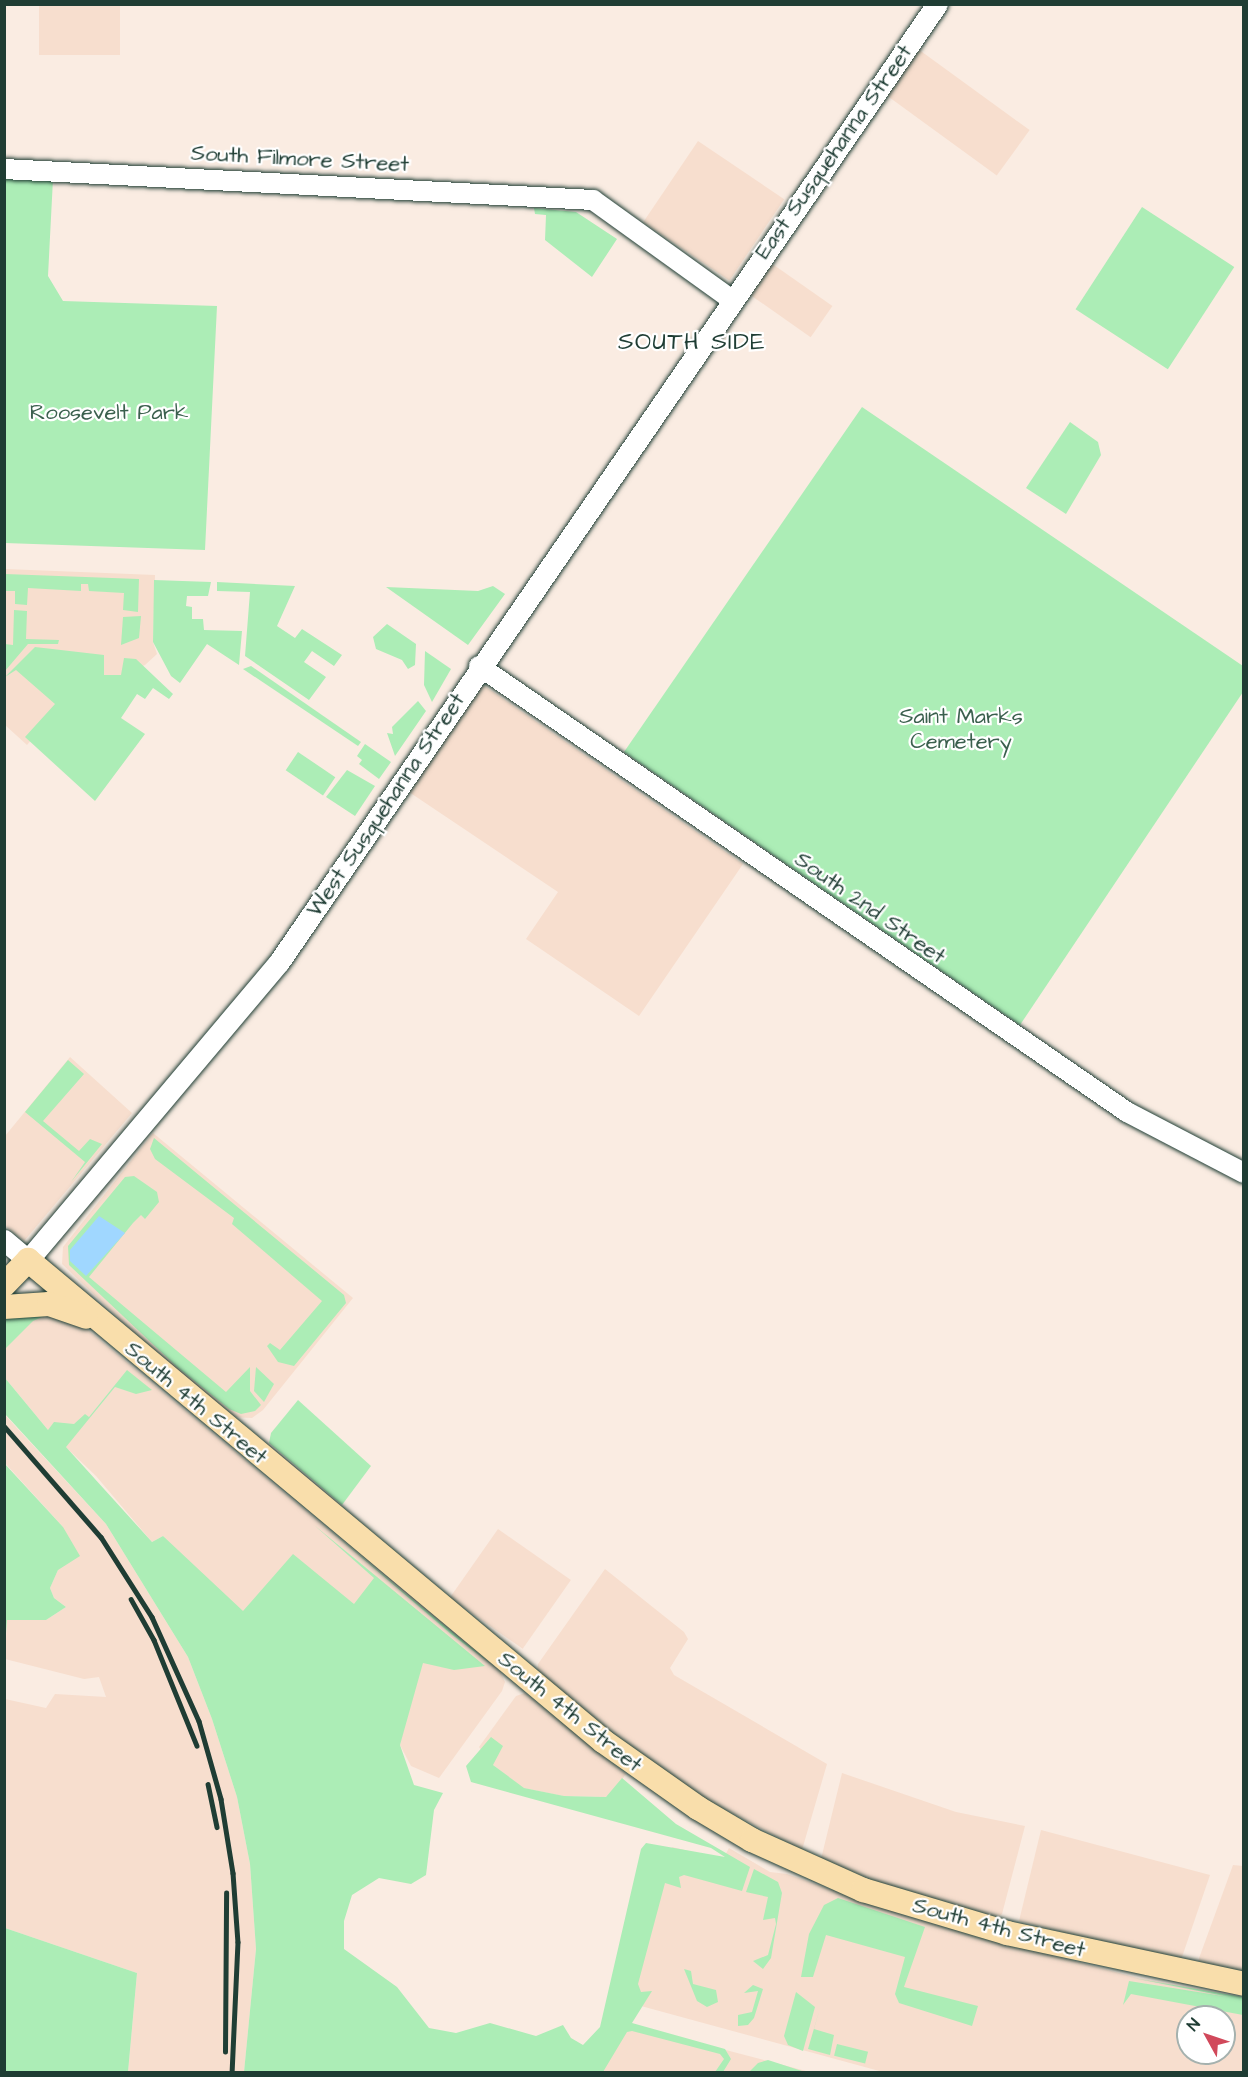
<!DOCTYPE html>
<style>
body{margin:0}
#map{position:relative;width:1248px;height:2077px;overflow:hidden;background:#faece2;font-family:"Architects Daughter",sans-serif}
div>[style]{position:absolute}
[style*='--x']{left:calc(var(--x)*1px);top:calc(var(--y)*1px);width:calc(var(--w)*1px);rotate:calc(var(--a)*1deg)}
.built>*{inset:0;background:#f7dece;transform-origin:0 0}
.green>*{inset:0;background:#acedb6;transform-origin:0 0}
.water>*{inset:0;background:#a0d7ff}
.roads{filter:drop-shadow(0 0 2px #1f3d34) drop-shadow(0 0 2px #1f3d34)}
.tertiary>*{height:20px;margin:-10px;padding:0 10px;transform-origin:10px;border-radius:10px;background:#fff}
.secondary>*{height:21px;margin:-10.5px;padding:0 10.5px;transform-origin:10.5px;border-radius:10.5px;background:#fff}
.primary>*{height:24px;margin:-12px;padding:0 12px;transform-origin:12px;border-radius:12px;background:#f9deab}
.rail>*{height:4.5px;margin:-2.25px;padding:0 2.25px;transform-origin:2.25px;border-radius:2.25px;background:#1f3d34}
span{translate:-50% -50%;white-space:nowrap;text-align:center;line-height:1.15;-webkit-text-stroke:4.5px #fff;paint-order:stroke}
.street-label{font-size:22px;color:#1f3d34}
.park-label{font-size:22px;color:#3b604e}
.neighbourhood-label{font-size:24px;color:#1f3d34;letter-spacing:1.5px}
.frame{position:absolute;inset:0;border:6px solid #1f3d34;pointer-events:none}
.north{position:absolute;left:1176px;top:2005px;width:60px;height:60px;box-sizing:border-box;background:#fff;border:2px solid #a5b1ae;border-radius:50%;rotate:310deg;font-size:16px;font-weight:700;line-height:24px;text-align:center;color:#1f3d34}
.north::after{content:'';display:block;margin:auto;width:21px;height:27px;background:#d1495b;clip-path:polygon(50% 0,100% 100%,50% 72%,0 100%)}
</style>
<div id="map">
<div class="built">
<i style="left:39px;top:5px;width:81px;height:50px"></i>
<i style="left:918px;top:49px;width:138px;height:56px;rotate:36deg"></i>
<i style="left:698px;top:141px;width:104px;height:98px;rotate:34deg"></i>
<i style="left:771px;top:263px;width:75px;height:38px;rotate:35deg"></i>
<i style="clip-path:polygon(5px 569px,155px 575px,153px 642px,157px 654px,145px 665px,61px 705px,27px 745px,5px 725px)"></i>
<i style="clip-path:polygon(483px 685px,743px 864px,639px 1016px,526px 939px,558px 892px,409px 792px)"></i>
<i style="clip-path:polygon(70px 1057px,132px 1113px,24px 1241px,5px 1226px,5px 1136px)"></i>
<i style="clip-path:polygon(153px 1133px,353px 1298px,263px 1410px,252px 1418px,231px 1417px,170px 1367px,62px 1264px,63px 1247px)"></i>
<i style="clip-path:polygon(14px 1310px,73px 1320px,88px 1330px,500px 1671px,505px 1682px,502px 1691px,439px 1778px,411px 1766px,400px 1745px,404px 1725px,273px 1674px,163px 1536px,152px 1542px,96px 1476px,48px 1430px,5px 1378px,4px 1312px)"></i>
<i style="clip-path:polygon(4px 1414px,106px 1524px,188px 1657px,212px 1719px,237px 1797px,250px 1864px,256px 1949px,244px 2072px,128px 2072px,137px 1973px,5px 1928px,5px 1699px,46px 1708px,55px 1694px,106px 1697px,99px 1677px,84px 1679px,5px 1659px,7px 1620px,46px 1620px,66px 1607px,54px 1598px,50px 1588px,58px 1570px,63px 1527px,5px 1463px)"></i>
<i style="left:498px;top:1529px;width:89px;height:84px;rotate:35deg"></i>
<i style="clip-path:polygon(605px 1569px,684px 1632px,688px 1639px,670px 1668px,674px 1675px,827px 1764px,802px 1850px,701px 1797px,620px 1740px,537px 1672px,538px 1664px)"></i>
<i style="clip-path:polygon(525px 1693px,626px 1774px,613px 1792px,606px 1797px,563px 1796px,523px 1788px,493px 1765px,479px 1747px,516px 1696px)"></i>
<i style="clip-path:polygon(842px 1773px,956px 1812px,1025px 1826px,1002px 1914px,998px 1917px,901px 1891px,821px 1859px)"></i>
<i style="clip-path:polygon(1041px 1830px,1210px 1875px,1182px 1957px,1178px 1961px,1019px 1921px)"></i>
<i style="clip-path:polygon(evenodd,672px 1847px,723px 1859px,729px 1848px,770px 1872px,787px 1874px,912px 1918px,1138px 1978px,1243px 1997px,1243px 2072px,883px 2072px,641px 2006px,636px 1983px,672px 1847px,1188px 2017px,1224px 2017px,1224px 2053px,1188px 2053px,1188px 2017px)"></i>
<i style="clip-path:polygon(1233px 1865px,1243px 1866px,1243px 1974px,1198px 1961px)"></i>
<i style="clip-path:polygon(632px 2023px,634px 2026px,810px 2072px,580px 2072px)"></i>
</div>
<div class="green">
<i style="clip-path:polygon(5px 176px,53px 179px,48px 276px,63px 301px,217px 306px,205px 550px,5px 543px)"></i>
<i style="left:1142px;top:207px;width:110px;height:122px;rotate:33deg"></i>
<i style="clip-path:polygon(534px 208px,576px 212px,617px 239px,592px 277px,545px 240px,546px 215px,535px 214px)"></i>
<i style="clip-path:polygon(862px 407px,1243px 666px,1243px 692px,1020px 1025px,624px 752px)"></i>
<i style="clip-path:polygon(1070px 422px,1098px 442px,1101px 455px,1066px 514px,1026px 488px)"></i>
<i style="clip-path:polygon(5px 574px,139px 579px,138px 612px,123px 610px,124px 593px,89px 591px,88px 584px,81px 584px,81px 591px,28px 588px,27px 605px,15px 604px,15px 591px,5px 591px)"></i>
<i style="clip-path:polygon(154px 580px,211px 582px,208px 596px,187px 596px,186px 606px,192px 607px,192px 619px,203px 619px,204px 630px,242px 631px,239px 665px,207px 644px,180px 683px,171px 676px,153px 642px)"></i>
<i style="clip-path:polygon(217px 582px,295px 586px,277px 626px,295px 638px,302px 629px,342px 655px,334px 666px,312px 651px,304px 662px,326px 677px,309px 700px,245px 656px,250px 592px,217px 591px)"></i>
<i style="clip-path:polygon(493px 586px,505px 594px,468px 645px,386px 587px,478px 591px)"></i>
<i style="clip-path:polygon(14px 610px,27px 611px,26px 639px,59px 640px,58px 644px,28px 644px,5px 671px,5px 644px,13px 645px)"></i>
<i style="clip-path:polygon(141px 616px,139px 638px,121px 645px,123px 617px)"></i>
<i style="clip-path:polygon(387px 624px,416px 644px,415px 665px,408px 669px,402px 660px,376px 649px,373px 637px)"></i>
<i style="clip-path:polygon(35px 647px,104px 655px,104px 675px,121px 675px,124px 658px,136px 659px,173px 694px,169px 699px,153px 688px,145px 699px,137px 694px,121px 718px,145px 734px,95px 801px,25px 737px,55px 704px,16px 670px,5px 677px)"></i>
<i style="clip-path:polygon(425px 651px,451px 669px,432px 702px,424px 685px)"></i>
<i style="clip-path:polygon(251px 666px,361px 742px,358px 746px,243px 669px)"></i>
<i style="clip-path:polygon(418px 701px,426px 711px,395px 756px,387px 733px,393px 734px,392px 727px)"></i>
<i style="clip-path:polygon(365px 744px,391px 762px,379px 779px,359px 764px,362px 760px,357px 756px)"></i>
<i style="left:298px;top:752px;width:45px;height:22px;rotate:34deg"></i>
<i style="clip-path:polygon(347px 770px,375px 786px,355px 816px,326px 797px)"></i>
<i style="clip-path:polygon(68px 1060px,84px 1074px,43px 1121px,79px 1151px,90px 1139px,102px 1144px,71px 1182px,85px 1162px,25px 1112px)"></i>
<i style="clip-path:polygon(154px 1138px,344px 1295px,346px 1303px,294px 1366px,278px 1362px,267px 1346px,270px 1343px,280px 1350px,322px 1301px,232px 1224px,234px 1218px,155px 1159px,150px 1149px)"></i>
<i style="clip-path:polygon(134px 1176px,157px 1192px,159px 1202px,145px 1219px,141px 1215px,133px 1223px,89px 1277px,226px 1392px,250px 1367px,250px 1391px,261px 1405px,255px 1411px,241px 1414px,229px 1409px,177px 1367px,69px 1265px,68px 1246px,125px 1177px)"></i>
<i style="clip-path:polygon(44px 1316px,33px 1321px,5px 1349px,5px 1318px)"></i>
<i style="clip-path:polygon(256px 1367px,274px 1384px,264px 1402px,254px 1391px)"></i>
<i style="clip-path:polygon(127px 1370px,152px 1390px,136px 1394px,115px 1387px,66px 1447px,152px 1542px,163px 1536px,243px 1611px,293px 1554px,354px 1604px,374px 1578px,314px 1525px,485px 1666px,454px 1670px,423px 1663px,400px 1745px,414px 1785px,443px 1793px,434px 1810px,426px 1875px,411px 1884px,379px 1878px,352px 1895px,344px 1921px,344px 1949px,397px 1987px,429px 2028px,456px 2033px,490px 2023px,536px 2036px,563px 2025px,571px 2038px,583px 2045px,600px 2027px,641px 1849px,646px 1843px,725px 1857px,711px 1848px,471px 1782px,466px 1766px,491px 1737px,503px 1746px,493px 1765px,524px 1788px,564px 1796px,606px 1797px,622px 1778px,676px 1824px,750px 1867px,742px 1891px,684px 1875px,679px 1877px,681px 1888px,665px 1883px,638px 1984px,641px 1992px,652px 1991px,632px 2023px,725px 2049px,731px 2059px,723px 2072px,715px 2072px,724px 2059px,720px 2054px,632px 2031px,627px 2032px,603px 2072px,244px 2072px,256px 1949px,250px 1864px,237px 1797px,212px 1719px,188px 1657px,106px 1524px,5px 1414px,5px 1378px,48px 1430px,54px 1422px,74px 1424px,85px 1414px,89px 1417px)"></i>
<i style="clip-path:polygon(298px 1400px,371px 1466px,342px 1505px,269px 1443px,271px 1433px)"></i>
<i style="clip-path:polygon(4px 1463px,63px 1527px,80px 1556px,58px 1570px,50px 1588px,54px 1598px,66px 1607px,46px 1620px,7px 1620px,5px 1647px)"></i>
<i style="clip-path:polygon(319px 1521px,401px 1590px,491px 1664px,451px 1634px)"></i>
<i style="clip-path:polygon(754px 1869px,778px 1882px,782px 1893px,771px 1958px,763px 1969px,753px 1961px,768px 1955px,776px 1924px,775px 1918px,763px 1920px,768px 1897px,746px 1892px)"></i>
<i style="clip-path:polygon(838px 1898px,925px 1927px,904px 1987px,978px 2006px,972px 2026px,899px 2003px,895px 1994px,905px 1957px,826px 1935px,813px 1977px,801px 1977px,809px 1934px,824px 1905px)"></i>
<i style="clip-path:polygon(5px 1928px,137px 1973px,128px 2072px,5px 2072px)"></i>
<i style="clip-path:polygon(684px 1969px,691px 1971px,693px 1984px,716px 1990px,718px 2002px,707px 2007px,697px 2001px)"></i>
<i style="clip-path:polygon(1133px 1978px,1243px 1997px,1243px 2015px,1131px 1994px,1123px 2005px,1129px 1981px,1229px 1997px)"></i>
<i style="clip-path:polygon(753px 1985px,763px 1989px,754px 2018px,748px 2025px,738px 2026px,738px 2015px,752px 2012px,758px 1991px,744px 1993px)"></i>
<i style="clip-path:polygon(796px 1992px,815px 2007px,803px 2051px,788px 2045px,784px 2036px)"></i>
<i style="clip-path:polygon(820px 2008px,814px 2029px,834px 2035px,830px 2055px,808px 2049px)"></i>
<i style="left:837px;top:2044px;width:32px;height:12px;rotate:14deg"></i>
<i style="clip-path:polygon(768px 2060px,802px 2071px,810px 2072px,749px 2072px,758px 2063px)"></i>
</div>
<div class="water">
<i style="clip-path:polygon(99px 1216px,125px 1233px,86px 1276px,70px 1261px,70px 1250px)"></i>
</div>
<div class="roads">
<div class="tertiary">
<i style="--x:4;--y:169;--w:590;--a:3.01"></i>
<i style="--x:593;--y:200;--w:170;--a:35.7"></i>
<i style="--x:479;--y:666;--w:787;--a:34.54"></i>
<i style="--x:1127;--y:1112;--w:132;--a:27.5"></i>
</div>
<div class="secondary">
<i style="--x:4;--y:1240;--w:31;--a:40"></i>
<i style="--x:28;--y:1260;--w:390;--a:-49.9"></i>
<i style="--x:279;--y:962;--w:1162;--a:-55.52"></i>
</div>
<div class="primary">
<i style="--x:4;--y:1285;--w:35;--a:-46"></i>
<i style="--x:28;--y:1260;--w:750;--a:39.91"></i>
<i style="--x:603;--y:1741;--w:116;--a:35.2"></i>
<i style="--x:698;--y:1808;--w:63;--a:30.7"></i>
<i style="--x:752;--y:1840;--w:122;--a:24.2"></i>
<i style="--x:863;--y:1890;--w:150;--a:16.6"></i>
<i style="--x:1007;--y:1933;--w:242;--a:12.1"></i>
<i style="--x:4;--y:1307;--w:45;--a:-3.8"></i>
<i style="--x:49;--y:1304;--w:39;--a:19"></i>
</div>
</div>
<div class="rail">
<i style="--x:4;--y:1426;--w:147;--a:48.9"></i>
<i style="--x:101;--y:1537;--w:95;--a:57.5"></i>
<i style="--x:152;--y:1617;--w:114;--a:65.7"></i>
<i style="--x:199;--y:1721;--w:81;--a:74.2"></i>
<i style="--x:221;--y:1799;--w:75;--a:80.8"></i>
<i style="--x:233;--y:1873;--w:69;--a:85.9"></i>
<i style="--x:238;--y:1942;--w:130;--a:92.6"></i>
<i style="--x:131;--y:1599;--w:47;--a:60.7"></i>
<i style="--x:154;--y:1640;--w:114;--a:67.9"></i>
<i style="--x:208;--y:1784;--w:44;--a:78.2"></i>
<i style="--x:225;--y:2052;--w:159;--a:-89.6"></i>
</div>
<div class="street-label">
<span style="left:834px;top:152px;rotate:-55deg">East Susquehanna Street</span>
<span style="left:300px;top:159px;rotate:3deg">South Filmore Street</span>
<span style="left:386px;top:805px;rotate:-56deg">West Susquehanna Street</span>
<span style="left:870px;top:908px;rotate:35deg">South 2nd Street</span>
<span style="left:196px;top:1403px;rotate:40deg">South 4th Street</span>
<span style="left:570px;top:1712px;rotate:39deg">South 4th Street</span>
<span style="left:999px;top:1928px;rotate:15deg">South 4th Street</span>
</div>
<div class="park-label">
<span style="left:109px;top:413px">Roosevelt Park</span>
<span style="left:961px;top:729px">Saint Marks<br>Cemetery</span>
</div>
<div class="neighbourhood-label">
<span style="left:692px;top:343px">SOUTH SIDE</span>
</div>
<div class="frame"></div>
<div class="north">N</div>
</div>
